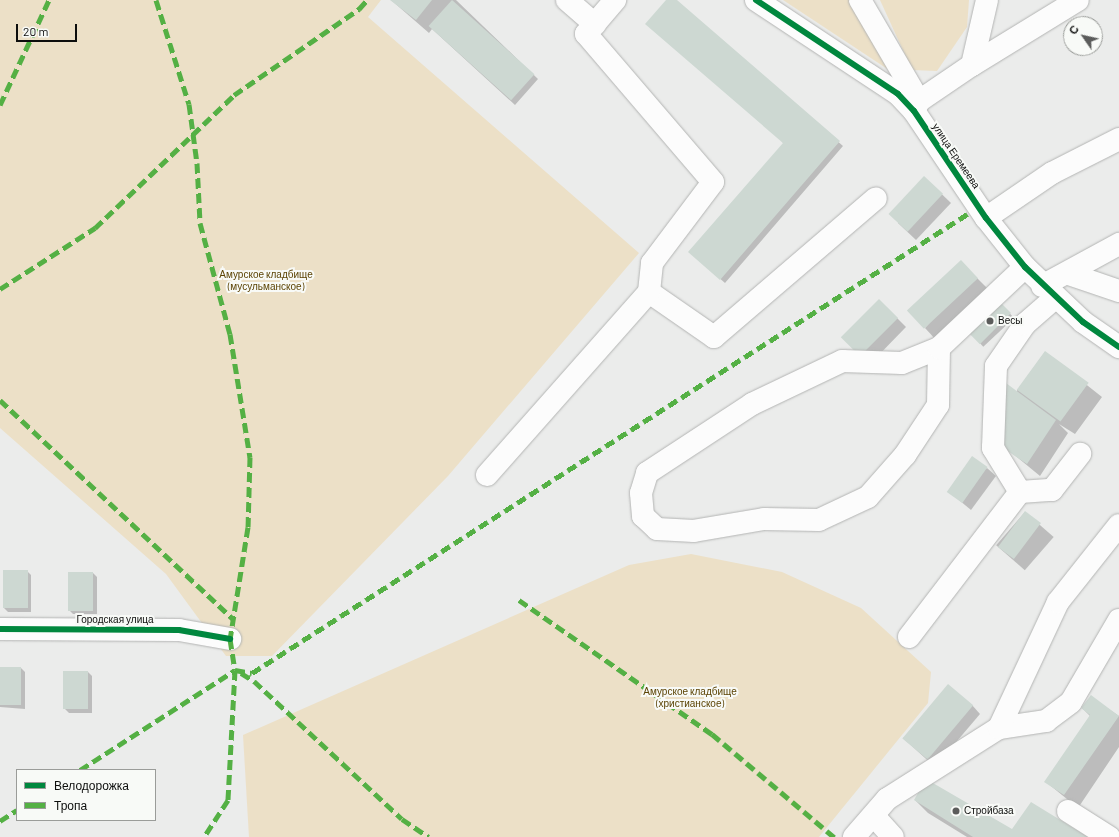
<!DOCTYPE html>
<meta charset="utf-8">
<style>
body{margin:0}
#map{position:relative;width:1119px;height:837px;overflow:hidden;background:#ebeceb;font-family:Barlow,sans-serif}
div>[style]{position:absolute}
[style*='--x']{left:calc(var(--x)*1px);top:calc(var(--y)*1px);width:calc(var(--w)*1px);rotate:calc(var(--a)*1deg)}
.green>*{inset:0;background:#ece0c7}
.shadow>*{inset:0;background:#0003;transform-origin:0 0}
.building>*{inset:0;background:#cdd8d2;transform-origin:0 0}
.roads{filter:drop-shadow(0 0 1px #b3b4b3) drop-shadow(0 0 1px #b3b4b3)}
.minor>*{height:22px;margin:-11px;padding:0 11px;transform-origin:11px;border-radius:11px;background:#fcfcfc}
.quiet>*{height:5px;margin-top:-2.5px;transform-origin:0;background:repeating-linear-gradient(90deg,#54b044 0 10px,transparent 0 15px)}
.cycleway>*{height:6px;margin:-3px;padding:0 3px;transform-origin:3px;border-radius:3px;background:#00873e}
.dots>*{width:11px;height:11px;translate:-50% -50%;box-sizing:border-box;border:2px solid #f8faf7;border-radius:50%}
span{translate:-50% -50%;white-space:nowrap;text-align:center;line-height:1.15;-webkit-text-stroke:4px #f8faf7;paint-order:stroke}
.street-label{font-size:10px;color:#0d0e0d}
.park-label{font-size:10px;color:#5c4405}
.poi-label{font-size:10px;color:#0d0e0d}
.left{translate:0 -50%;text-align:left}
.legend{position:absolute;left:16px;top:769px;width:140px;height:52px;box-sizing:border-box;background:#f8faf7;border:1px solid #9a9c99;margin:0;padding:5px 7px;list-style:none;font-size:12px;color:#0d0e0d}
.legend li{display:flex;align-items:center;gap:8px;height:20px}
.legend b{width:20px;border:1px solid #9a9c99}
.north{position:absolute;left:1063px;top:16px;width:40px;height:40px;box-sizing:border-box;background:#f8faf7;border:1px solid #9a9c99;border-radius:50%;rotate:304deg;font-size:11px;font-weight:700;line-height:16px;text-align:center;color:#0d0e0d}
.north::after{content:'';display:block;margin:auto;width:14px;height:18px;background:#5b5c5b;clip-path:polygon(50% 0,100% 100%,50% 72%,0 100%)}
.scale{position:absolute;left:16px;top:24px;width:61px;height:18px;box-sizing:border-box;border:2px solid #0d0e0d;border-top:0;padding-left:5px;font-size:12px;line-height:14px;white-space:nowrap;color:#0d0e0d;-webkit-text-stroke:3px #f8faf7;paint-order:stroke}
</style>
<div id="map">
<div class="green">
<i style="clip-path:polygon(0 0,381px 0,368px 17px,639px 253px,448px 476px,272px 656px,226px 656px,166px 574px,0 428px)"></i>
<i style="clip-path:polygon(783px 0,854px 0,895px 74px)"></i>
<i style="clip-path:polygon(880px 0,969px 0,967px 27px,937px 71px,912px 70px)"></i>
<i style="clip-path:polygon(691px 554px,782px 572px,861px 608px,931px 672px,928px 703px,819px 837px,249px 837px,243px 735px,629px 565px)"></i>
</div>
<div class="shadow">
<i style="clip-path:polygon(391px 0,456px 0,538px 79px,515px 105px,432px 29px,429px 33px)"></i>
<i style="clip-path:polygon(667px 0,675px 0,843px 146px,725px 283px,694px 256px,784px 144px)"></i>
<i style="clip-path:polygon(924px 177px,951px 203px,916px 240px,898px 223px)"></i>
<i style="clip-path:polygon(973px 274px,990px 291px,937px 341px,925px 328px)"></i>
<i style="left:999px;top:302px;width:22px;height:42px;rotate:47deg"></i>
<i style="clip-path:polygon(897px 318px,906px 327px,870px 364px,843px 338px)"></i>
<i style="clip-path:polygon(1045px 352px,1102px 397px,1075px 434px,1059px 424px,1068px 433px,1040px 476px,1007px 449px,1016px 392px)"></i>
<i style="clip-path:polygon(987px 468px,996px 476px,971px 510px,948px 491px)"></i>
<i style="left:1025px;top:512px;width:38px;height:44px;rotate:41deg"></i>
<i style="clip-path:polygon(27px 571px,31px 575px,31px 612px,8px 612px,4px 608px)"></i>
<i style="clip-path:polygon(93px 573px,97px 577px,97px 614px,73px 614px,69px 610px)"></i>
<i style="clip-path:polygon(0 668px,21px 668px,25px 672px,25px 709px,0 707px)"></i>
<i style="clip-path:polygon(64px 672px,88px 672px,92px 676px,92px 713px,69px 713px,65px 709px)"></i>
<i style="clip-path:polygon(1091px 697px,1119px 716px,1119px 747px,1078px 808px,1046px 782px,1090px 716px,1082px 708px)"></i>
<i style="clip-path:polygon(972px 705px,980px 714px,935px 767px,903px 738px)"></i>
<i style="clip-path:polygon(915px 800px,1013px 831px,1086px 837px,967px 837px,928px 813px)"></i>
</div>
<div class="building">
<i style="clip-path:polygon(390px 0,432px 0,416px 20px)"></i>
<i style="left:452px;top:0;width:111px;height:35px;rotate:42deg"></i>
<i style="clip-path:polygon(666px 0,677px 0,840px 141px,720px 280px,688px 252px,783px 143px,645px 24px)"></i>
<i style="left:924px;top:176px;width:26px;height:52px;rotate:43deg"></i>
<i style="left:961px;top:260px;width:25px;height:74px;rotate:47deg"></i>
<i style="left:879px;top:299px;width:27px;height:54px;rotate:45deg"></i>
<i style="left:999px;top:301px;width:17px;height:44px;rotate:45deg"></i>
<i style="left:1045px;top:351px;width:54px;height:48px;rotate:36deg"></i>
<i style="clip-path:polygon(1006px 383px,1056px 420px,1027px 464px,1006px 450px,1002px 436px)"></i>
<i style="left:972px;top:456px;width:19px;height:44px;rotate:35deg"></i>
<i style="left:1025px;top:511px;width:20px;height:45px;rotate:37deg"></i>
<i style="left:3px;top:570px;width:25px;height:38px"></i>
<i style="left:68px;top:572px;width:25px;height:39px"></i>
<i style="left:0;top:667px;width:21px;height:38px"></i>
<i style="left:63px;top:671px;width:25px;height:38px"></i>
<i style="left:948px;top:684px;width:33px;height:71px;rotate:40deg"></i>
<i style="clip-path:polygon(1091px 695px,1119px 716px,1064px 795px,1044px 782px,1090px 715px,1081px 708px)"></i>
<i style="clip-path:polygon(926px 779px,1012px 829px,1031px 802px,1088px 837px,973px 837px,914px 800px)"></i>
</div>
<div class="roads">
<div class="minor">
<i style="--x:567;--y:0;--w:37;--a:41"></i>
<i style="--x:756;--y:0;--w:170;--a:33.5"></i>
<i style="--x:898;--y:94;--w:23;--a:47"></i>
<i style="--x:914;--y:111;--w:129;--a:56.1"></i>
<i style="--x:986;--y:218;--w:63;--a:51.5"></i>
<i style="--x:1025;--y:267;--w:80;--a:43.5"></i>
<i style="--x:1083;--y:322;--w:44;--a:34.8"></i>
<i style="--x:860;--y:0;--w:117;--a:59.7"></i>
<i style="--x:919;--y:101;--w:11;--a:117"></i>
<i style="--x:972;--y:65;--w:124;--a:-31.5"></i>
<i style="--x:919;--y:101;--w:64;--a:-34.2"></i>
<i style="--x:972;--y:65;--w:67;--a:-77"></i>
<i style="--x:986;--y:218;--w:80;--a:-34.3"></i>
<i style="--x:1052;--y:173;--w:75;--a:-26.9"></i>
<i style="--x:1069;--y:274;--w:53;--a:18.8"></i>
<i style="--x:1042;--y:286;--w:88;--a:-28.6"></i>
<i style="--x:649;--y:292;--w:79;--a:34.7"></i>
<i style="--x:714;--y:337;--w:213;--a:-40.6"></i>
<i style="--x:939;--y:348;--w:57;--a:91"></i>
<i style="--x:938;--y:405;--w:60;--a:123.4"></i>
<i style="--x:905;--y:455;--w:56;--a:131.4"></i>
<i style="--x:868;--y:497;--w:54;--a:154.9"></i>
<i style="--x:819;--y:520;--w:55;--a:-179"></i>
<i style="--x:764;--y:519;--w:71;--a:170.3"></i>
<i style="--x:694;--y:531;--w:37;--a:-177"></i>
<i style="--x:657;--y:529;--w:19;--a:-137"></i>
<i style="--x:643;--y:516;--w:23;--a:-95"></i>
<i style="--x:641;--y:493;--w:21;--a:-73"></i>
<i style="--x:647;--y:473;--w:126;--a:-33.3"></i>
<i style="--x:752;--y:404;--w:100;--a:-25.5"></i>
<i style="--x:842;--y:361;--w:60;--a:1.9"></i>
<i style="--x:902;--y:363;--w:40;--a:-22"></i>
<i style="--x:939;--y:348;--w:118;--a:-43.3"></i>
<i style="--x:487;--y:475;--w:244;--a:-48.5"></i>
<i style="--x:649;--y:292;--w:29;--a:-84"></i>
<i style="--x:652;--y:263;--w:101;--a:-53"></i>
<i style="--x:713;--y:182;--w:195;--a:-130.6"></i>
<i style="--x:586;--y:34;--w:45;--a:-49.5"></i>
<i style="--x:1020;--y:492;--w:32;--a:-4"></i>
<i style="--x:1052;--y:490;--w:46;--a:-52.1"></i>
<i style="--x:0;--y:629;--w:179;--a:0.3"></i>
<i style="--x:179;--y:630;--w:52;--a:10"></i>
<i style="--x:909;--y:637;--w:183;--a:-52.6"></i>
<i style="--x:1020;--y:492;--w:52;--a:-121.5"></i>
<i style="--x:993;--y:448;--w:82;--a:-87.9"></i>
<i style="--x:996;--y:366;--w:51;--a:-55.4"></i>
<i style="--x:1025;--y:324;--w:40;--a:-41"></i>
<i style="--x:999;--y:728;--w:48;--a:-8.5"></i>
<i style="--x:1046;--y:721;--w:31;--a:-37"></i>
<i style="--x:1071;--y:702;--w:95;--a:-59.7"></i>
<i style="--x:1068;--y:811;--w:49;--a:32.4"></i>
<i style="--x:874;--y:816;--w:28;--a:48"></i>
<i style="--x:854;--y:837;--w:50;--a:-49"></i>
<i style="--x:887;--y:799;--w:133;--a:-32.4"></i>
<i style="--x:999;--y:728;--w:139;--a:-64.9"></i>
<i style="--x:1058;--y:602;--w:98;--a:-51.6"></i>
</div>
</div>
<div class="quiet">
<i style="--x:156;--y:0;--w:109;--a:72.4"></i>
<i style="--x:189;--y:104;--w:60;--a:82.3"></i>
<i style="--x:197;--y:163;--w:60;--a:87.1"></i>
<i style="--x:200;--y:223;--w:115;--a:74.9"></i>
<i style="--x:230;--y:334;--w:125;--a:80.8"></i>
<i style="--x:250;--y:457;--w:70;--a:91.6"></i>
<i style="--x:248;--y:527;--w:113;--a:99.1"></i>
<i style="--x:230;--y:639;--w:31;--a:81"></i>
<i style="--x:235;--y:670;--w:130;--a:93.1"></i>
<i style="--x:228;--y:800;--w:44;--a:123"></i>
<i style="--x:0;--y:105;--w:116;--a:-65"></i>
<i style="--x:0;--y:289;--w:113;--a:-32.7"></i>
<i style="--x:95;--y:228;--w:192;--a:-43.7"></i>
<i style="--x:234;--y:95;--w:152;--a:-34.5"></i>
<i style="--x:359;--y:9;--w:12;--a:-48"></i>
<i style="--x:0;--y:400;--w:320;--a:43.2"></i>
<i style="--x:519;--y:600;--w:235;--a:34.8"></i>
<i style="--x:712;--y:734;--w:160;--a:40.2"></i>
<i style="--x:241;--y:673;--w:15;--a:32"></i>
<i style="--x:254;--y:681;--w:202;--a:43"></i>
<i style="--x:402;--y:819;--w:32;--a:34"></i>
<i style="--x:80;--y:770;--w:184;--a:-32.8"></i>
<i style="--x:235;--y:670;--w:17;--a:10"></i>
<i style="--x:252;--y:673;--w:852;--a:-32.68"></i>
<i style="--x:0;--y:821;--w:20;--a:-33"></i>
</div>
<div class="cycleway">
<i style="--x:756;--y:0;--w:170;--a:33.5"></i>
<i style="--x:898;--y:94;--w:23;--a:47"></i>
<i style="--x:914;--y:111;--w:129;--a:56.1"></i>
<i style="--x:986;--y:218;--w:63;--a:51.5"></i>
<i style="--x:1025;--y:267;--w:80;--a:43.5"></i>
<i style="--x:1083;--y:322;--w:44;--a:34.8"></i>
<i style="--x:0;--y:629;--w:179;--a:0.3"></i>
<i style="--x:179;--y:630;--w:52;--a:10"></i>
</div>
<div class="dots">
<i style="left:990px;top:321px;background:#5b5c5b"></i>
<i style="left:956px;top:811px;background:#5b5c5b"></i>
</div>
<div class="street-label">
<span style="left:956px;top:156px;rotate:56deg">улица Еремеева</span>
<span style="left:115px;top:620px">Городская улица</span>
</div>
<div class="park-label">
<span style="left:266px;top:280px">Амурское кладбище<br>(мусульманское)</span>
<span style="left:690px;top:697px">Амурское кладбище<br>(христианское)</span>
</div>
<div class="poi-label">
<span class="left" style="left:998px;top:321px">Весы</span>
<span class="left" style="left:964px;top:811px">Стройбаза</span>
</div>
<ul class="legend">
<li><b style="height:5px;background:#00873e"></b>Велодорожка</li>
<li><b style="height:5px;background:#54b044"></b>Тропа</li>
</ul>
<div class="north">С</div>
<div class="scale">20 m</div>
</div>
